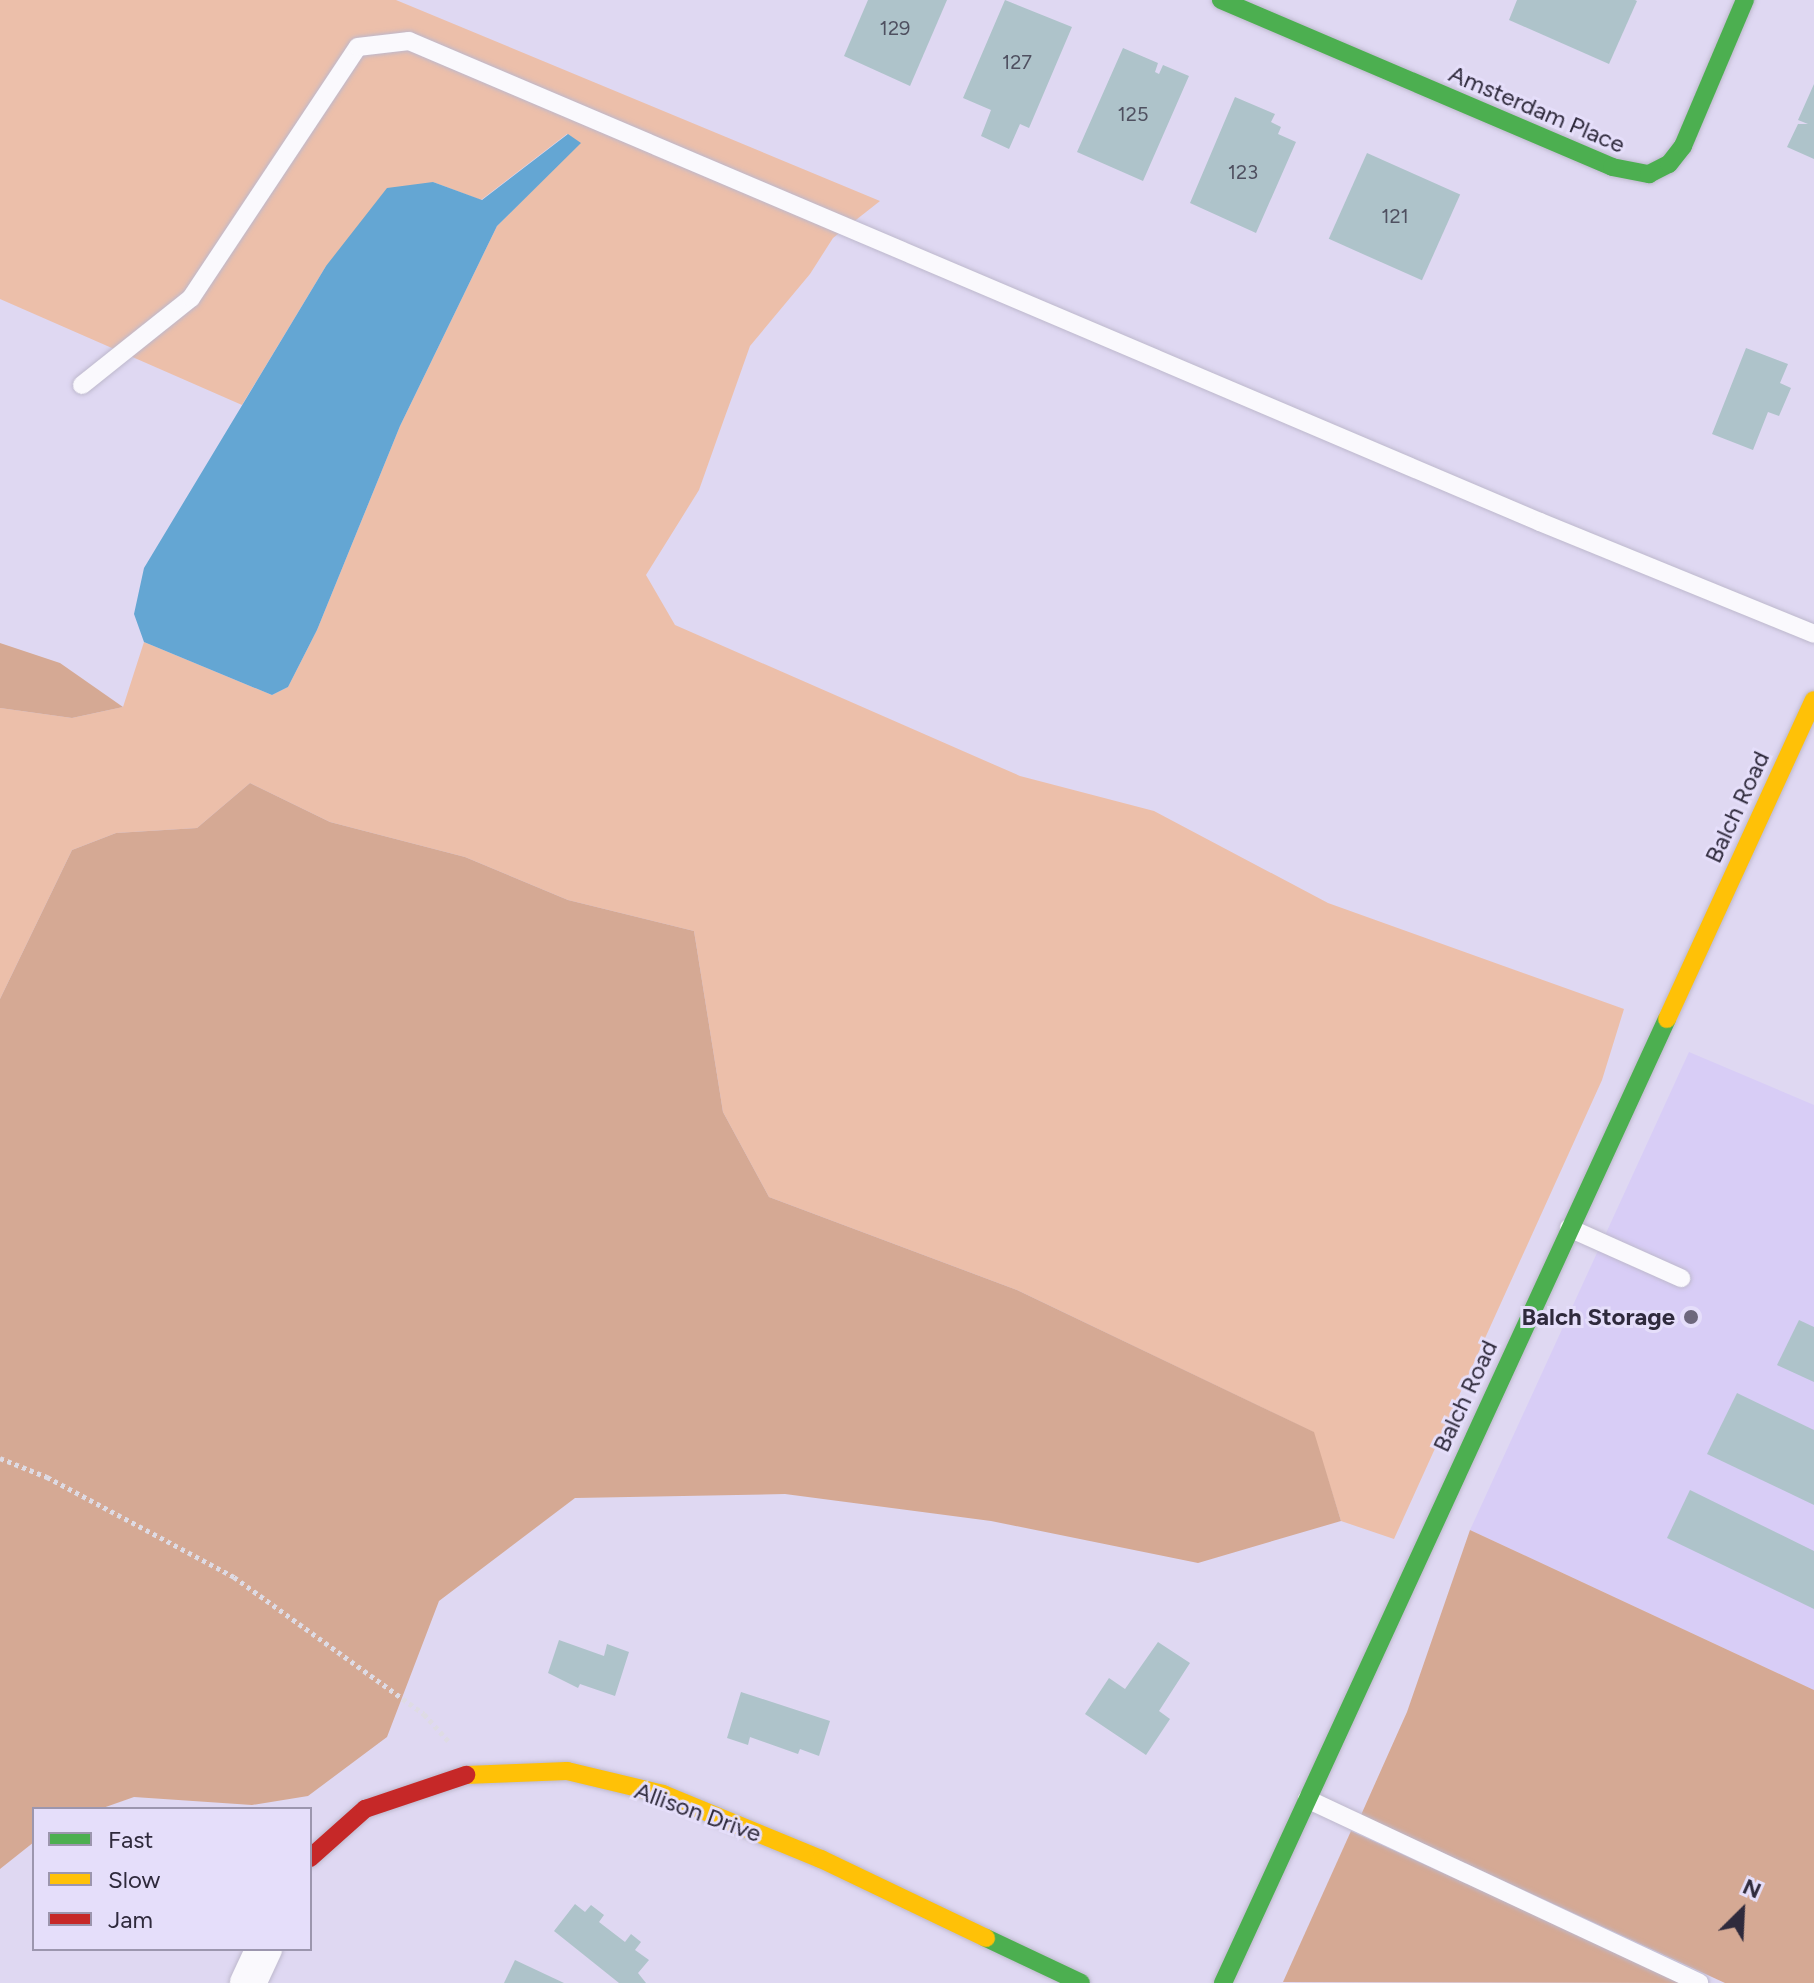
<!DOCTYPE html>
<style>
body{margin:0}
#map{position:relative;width:1814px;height:1983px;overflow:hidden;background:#dfd8f2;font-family:Figtree,sans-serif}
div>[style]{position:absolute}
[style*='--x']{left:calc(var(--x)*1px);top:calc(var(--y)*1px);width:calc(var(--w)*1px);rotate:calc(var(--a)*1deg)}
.built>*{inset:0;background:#d8cdf6}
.green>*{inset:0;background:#ecbfaa}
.forest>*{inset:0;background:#d5a994}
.water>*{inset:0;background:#64a6d3}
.building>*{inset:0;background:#aec3ca;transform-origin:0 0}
.path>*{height:5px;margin-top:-2.5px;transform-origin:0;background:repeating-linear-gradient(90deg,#dedbe4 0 4px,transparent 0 8px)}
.roads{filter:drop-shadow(0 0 2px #bdb8cc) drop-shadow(0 0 2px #bdb8cc)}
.lane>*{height:18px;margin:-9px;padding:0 9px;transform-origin:9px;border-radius:9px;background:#faf9fd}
.street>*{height:36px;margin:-18px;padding:0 18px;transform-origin:18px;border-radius:18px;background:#faf9fd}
.fast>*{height:18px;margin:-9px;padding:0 9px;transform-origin:9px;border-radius:9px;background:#4caf50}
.slow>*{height:18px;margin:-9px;padding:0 9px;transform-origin:9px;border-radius:9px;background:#ffc107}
.jam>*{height:18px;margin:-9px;padding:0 9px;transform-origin:9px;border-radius:9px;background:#c62828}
.dots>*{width:22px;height:22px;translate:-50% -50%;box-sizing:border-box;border:4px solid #e5defa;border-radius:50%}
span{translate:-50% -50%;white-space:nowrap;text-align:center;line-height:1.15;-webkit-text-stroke:6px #e5defa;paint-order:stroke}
.number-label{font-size:20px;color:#4f5060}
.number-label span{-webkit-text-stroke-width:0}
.street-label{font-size:24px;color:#2f2a3c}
.poi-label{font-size:24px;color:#2f2a3c;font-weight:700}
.right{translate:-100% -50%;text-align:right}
.legend{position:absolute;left:32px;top:1807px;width:280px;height:144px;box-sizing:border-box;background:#e5defa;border:2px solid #9c96ae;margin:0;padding:10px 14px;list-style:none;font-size:24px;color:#2f2a3c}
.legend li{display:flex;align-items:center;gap:16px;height:40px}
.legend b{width:40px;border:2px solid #9c96ae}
.north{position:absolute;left:1702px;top:1871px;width:80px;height:80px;-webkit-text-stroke:6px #e5defa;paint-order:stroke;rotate:24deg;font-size:22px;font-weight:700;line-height:32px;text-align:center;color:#2f2a3c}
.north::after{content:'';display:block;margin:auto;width:28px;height:36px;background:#2f2a3c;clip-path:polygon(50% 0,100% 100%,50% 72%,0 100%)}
</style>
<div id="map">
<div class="built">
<i style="clip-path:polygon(1689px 1052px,1814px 1105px,1814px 1690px,1470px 1530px)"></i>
</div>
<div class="green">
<i style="clip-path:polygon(0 0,396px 0,880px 201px,833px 238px,810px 274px,750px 346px,699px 490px,646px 575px,675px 625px,1020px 776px,1154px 811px,1328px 903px,1624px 1009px,1602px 1080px,1394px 1539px,1341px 1521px,1313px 1432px,1017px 1290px,769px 1197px,723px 1112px,694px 931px,568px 900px,465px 857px,330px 822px,250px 783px,197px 828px,116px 833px,72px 850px,0 999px,0 708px,72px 718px,123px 707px,144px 642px,272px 695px,288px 687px,317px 630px,400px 426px,497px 226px,580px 143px,567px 134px,481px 200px,433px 182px,326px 266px,242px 405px,0 299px)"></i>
</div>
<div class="forest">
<i style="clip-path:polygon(0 643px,60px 663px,123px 707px,72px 718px,0 708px)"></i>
<i style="clip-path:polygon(250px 783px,330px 822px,465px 857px,568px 900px,694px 931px,723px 1112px,769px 1197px,1017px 1290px,1314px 1432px,1341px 1521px,1198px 1563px,991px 1521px,785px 1494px,575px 1498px,439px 1601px,387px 1737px,308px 1796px,252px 1805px,134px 1797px,100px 1809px,34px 1809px,34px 1842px,0 1869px,0 999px,72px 850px,116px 833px,197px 828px)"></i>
<i style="clip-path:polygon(1470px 1530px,1814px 1690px,1814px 1983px,1725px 1983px,1361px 1815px,1407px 1712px)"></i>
<i style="clip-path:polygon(1351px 1831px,1575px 1933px,1682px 1983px,1283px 1982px)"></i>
</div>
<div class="water">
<i style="clip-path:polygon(568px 134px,581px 143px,497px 226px,400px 426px,317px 630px,288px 687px,272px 695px,144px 642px,134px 614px,144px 568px,326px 266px,387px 188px,433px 182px,482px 200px)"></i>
</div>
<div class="building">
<i style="clip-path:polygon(868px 0,947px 0,910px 86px,844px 56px)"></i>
<i style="clip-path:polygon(1005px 0,1072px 27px,1029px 128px,1020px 124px,1009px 149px,981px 136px,991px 110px,963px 98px)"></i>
<i style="clip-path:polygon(1517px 0,1635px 0,1637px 1px,1609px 64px,1509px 20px)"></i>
<i style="clip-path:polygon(1123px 48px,1158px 63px,1155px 72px,1159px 74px,1163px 65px,1189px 76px,1143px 181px,1077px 152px)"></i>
<i style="clip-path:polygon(1814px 84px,1814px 159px,1787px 147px,1798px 124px,1808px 124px,1798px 120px)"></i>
<i style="clip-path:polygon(1235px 97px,1275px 114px,1271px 122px,1281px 127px,1278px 134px,1296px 142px,1256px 233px,1190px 203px)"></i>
<i style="left:1367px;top:153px;width:102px;height:94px;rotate:24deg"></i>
<i style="clip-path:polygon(1746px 348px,1788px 364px,1780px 383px,1791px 388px,1779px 416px,1768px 412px,1753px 450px,1712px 434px)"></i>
<i style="clip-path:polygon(1799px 1320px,1814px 1327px,1814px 1382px,1777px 1365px)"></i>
<i style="clip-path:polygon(1737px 1393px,1814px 1430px,1814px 1505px,1707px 1454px)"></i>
<i style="clip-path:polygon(1690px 1490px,1814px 1551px,1814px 1609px,1667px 1538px)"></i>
<i style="clip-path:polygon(559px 1640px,604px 1656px,607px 1644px,629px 1652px,615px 1696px,580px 1684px,578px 1688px,548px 1673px)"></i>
<i style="clip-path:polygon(1158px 1642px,1190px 1663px,1159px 1711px,1170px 1719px,1146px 1755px,1085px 1714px,1109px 1678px,1125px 1689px)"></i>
<i style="clip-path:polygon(741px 1692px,830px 1721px,819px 1756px,800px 1749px,798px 1754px,750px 1737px,748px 1745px,727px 1738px)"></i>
<i style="clip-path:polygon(575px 1904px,585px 1912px,591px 1905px,604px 1915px,599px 1922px,625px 1942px,631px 1934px,641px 1942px,635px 1950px,649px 1960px,638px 1973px,646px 1983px,619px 1983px,554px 1931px)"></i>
<i style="clip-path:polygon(515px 1960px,564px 1983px,504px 1983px)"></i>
</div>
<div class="path">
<i style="--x:0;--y:1458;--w:51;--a:22"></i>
<i style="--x:47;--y:1477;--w:212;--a:28.1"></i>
<i style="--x:234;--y:1577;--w:234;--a:35.8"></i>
<i style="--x:424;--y:1714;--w:36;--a:48"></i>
</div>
<div class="roads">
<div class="lane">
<i style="--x:82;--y:385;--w:139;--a:-38.6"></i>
<i style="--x:191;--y:298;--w:301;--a:-56.4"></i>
<i style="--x:358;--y:47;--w:51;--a:-6.7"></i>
<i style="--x:409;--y:41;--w:1229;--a:23.04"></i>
<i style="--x:1540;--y:522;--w:296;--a:22.2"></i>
<i style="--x:1569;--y:1228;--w:123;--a:24.1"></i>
<i style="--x:1307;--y:1799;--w:433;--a:25.1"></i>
</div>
<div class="street">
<i style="--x:248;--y:1983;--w:38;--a:-65"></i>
</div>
<div class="fast">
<i style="--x:1221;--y:0;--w:425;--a:23.1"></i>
<i style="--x:1612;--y:167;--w:38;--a:11"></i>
<i style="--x:1649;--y:174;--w:22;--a:-27"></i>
<i style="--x:1669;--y:164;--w:23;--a:-52"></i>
<i style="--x:1683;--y:146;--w:159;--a:-67"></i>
<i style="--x:986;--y:1938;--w:105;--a:25.3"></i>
<i style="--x:1223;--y:1983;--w:1061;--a:-65.27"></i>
</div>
<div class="slow">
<i style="--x:1667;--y:1019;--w:351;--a:-65.3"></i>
<i style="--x:466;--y:1775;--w:101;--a:-2.3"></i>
<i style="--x:567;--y:1771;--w:99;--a:13.5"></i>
<i style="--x:663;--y:1794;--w:171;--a:22.4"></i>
<i style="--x:821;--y:1859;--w:183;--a:25.6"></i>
</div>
<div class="jam">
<i style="--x:310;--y:1858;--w:74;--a:-41.7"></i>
<i style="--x:365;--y:1809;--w:107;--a:-18.6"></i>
</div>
</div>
<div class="dots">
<i style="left:1691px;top:1317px;background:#6d677c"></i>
</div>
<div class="number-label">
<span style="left:895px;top:28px">129</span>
<span style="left:1017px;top:62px">127</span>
<span style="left:1133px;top:114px">125</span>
<span style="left:1243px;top:172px">123</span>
<span style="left:1395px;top:216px">121</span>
</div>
<div class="street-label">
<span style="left:1537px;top:109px;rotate:23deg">Amsterdam Place</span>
<span style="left:1737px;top:807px;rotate:-65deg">Balch Road</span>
<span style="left:1465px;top:1396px;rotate:-65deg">Balch Road</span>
<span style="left:698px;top:1812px;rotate:20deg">Allison Drive</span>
</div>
<div class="poi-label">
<span class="right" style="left:1675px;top:1317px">Balch Storage</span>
</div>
<ul class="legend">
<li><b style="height:10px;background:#4caf50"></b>Fast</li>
<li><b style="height:10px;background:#ffc107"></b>Slow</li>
<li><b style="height:10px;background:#c62828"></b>Jam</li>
</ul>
<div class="north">N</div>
</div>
